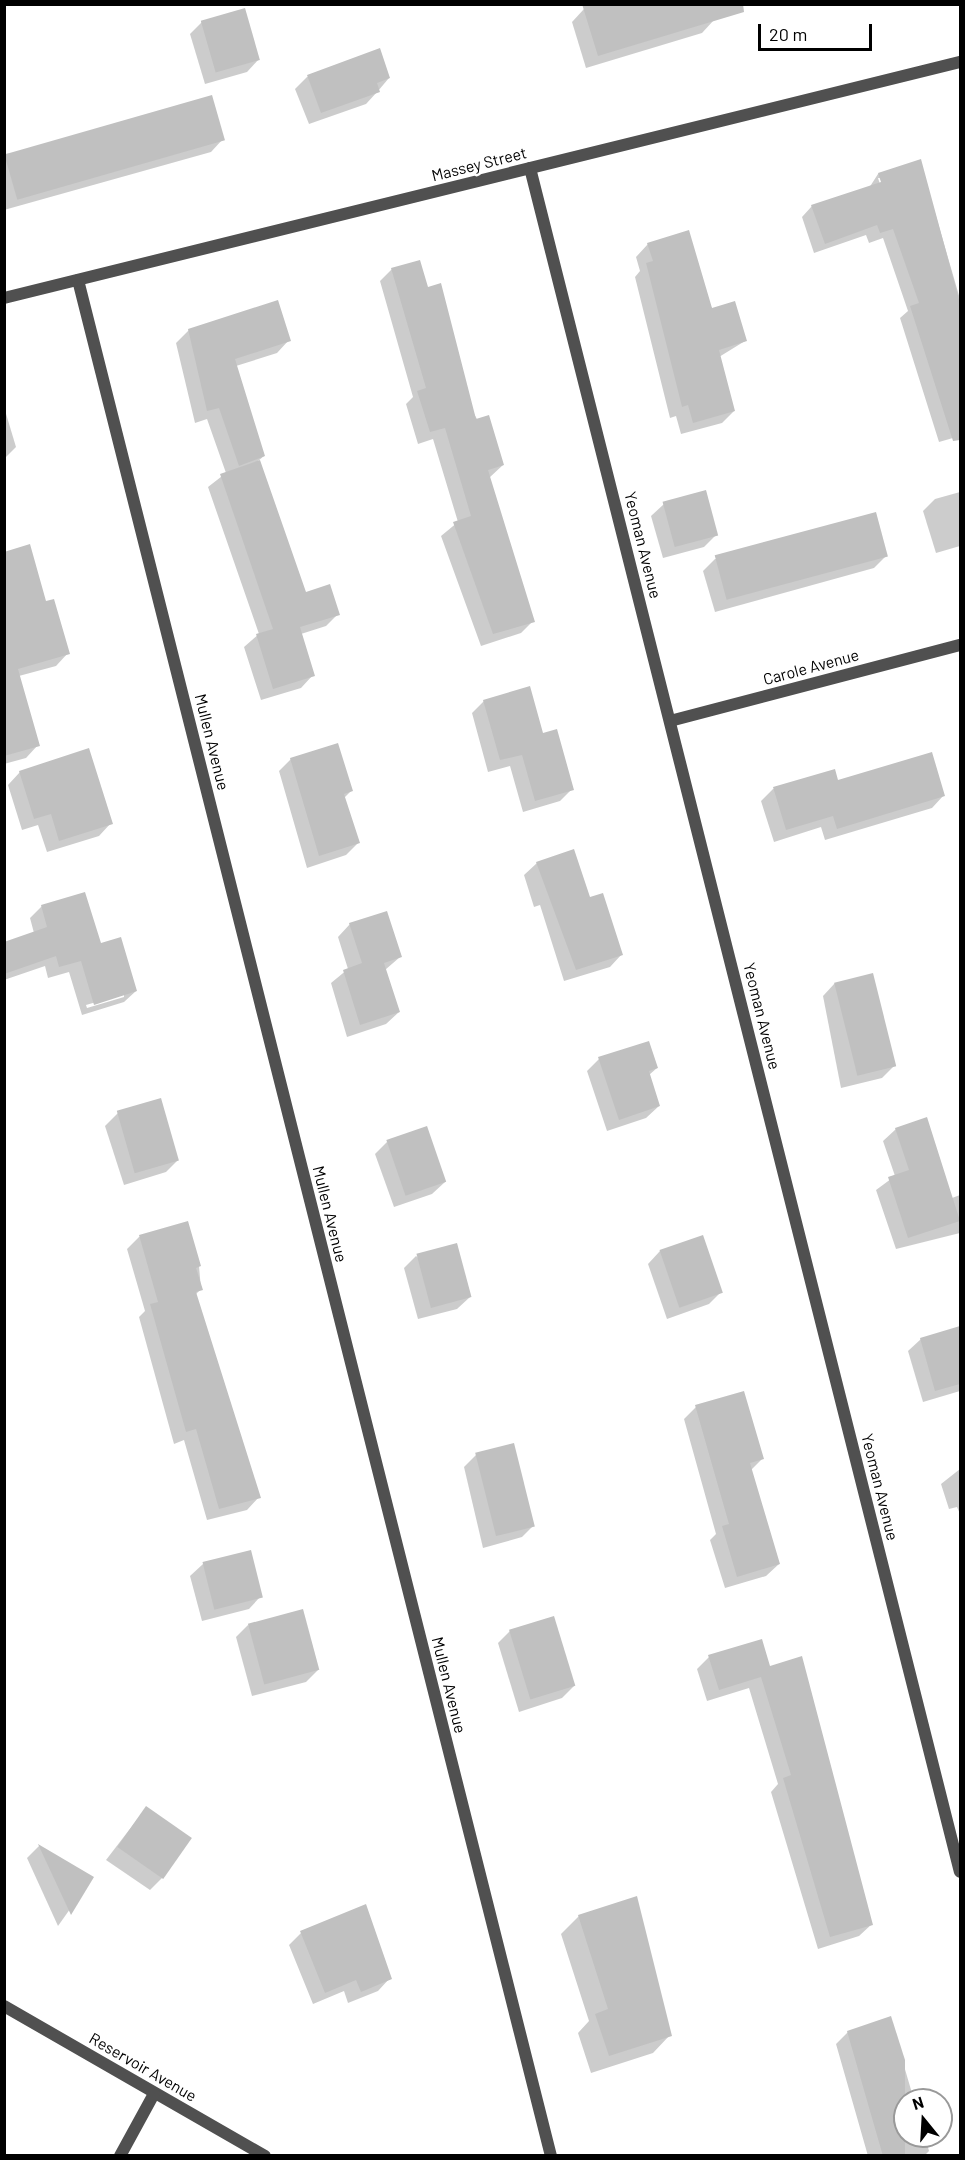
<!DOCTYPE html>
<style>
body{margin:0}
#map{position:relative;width:965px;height:2160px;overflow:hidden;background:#fff;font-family:Barlow,sans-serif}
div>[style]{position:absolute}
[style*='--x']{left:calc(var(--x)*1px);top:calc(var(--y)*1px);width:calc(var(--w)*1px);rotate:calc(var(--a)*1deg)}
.shadow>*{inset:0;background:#0003}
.building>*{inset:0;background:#c0c0c0;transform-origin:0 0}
.minor>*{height:12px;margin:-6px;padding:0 6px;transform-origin:6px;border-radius:6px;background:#505050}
span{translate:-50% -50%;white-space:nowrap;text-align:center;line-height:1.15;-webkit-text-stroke:5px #fff;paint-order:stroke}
.street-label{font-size:16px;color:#000}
.frame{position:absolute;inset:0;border:6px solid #000;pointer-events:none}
.north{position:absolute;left:893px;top:2088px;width:60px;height:60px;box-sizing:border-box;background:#fff;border:2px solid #999;border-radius:50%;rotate:342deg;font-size:16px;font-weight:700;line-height:24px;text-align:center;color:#000}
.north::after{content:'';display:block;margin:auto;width:21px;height:27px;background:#000;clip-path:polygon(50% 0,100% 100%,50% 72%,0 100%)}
.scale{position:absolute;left:758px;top:24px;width:114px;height:27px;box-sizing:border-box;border:3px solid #000;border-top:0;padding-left:8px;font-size:18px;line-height:21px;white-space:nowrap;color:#000;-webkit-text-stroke:4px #fff;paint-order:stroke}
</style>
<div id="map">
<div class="shadow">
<i style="clip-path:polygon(584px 9px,714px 20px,702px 33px,586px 68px,572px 22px)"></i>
<i style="clip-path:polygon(202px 22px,259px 59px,247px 72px,205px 84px,190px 34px)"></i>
<i style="clip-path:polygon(379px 50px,389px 78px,378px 91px,366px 104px,309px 124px,295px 89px,307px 77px)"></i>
<i style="clip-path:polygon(223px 139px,211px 152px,4px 210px,4px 154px)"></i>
<i style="clip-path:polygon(evenodd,920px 161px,960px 299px,960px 436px,939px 442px,900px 318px,908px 311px,883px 238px,869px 243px,866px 235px,814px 253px,802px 217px,812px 206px,869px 188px,878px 174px,920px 161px,878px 178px,881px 178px,882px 190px,878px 178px)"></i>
<i style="clip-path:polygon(648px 244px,745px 341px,719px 357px,734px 411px,722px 423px,681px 434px,676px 416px,670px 418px,635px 277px,640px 271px,636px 257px)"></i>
<i style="clip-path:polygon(392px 269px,503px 465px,489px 478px,533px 621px,521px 633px,481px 646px,441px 536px,458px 522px,433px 439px,418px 444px,406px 404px,413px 397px,380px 281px)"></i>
<i style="clip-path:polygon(189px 330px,289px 340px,277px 353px,236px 366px,264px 456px,258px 461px,305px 594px,338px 614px,326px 626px,301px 634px,313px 675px,301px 688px,261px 700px,244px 647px,259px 634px,208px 487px,226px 473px,207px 419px,195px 423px,176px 343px)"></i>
<i style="clip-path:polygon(4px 407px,16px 447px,4px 459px)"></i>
<i style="clip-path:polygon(960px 492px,960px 546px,936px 553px,923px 511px,935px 499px)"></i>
<i style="clip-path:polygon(664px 504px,717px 534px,704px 547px,663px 558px,651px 516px)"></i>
<i style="clip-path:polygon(887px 555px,874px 568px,715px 612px,703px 571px,715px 559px)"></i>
<i style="clip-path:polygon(45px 603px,68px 653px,56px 666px,4px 680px)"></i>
<i style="clip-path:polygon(484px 701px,572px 789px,560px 801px,523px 812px,510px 766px,488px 772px,472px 713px)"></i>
<i style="clip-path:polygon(4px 714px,38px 745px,26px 758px,4px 764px)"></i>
<i style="clip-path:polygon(291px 759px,351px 791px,344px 798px,358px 843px,346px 855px,307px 868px,279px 771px)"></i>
<i style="clip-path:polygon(834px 770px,837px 781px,944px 795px,932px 808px,825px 840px,821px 827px,774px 842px,761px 801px,773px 789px)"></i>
<i style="clip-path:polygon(20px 772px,111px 823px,99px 836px,47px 852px,38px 825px,22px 830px,8px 785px)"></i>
<i style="clip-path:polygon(537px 863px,589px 899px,622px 954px,610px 967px,564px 981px,540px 905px,534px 907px,524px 875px)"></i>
<i style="clip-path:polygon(evenodd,42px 906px,100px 945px,136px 991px,124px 1002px,82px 1015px,69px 972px,48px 978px,45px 966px,4px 980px,4px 943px,34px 933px,30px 918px,42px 906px,124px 994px,124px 997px,87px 1008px,86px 1005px,124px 994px)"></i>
<i style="clip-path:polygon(350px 924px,400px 957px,385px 970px,399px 1012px,386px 1024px,347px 1037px,331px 983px,348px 969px,338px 937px)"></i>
<i style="clip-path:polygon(835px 983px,894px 1066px,882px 1078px,841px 1088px,823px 996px)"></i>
<i style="clip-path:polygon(599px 1059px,657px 1068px,649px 1075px,659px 1106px,646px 1118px,607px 1131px,587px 1071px)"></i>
<i style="clip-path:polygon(118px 1113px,178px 1160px,166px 1172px,124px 1185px,105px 1126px)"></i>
<i style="clip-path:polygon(896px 1129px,952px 1198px,960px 1195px,960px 1233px,896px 1249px,876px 1190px,895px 1176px,883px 1141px)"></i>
<i style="clip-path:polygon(387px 1142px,445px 1182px,432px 1194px,394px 1207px,375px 1154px)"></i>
<i style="clip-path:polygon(187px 1223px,199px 1266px,201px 1289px,195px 1295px,259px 1497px,247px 1510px,207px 1520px,184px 1440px,174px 1444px,139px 1317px,145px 1311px,127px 1249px,139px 1237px)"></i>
<i style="clip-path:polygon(660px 1251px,721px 1292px,709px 1304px,667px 1319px,648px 1264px)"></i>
<i style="clip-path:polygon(416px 1256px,470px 1297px,457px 1309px,418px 1319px,404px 1268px)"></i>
<i style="clip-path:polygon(958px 1328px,960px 1391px,923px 1402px,908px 1351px,921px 1339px)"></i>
<i style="clip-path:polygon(696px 1407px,762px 1459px,751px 1470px,779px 1564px,766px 1576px,725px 1588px,710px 1540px,716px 1534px,684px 1419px)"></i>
<i style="clip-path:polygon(476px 1455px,534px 1525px,522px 1537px,483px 1548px,464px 1467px)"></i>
<i style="clip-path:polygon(960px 1469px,960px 1514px,957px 1507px,949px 1509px,941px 1484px)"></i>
<i style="clip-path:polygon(203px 1564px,261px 1596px,249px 1609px,202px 1621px,190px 1576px)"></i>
<i style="clip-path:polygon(248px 1625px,318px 1670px,306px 1682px,252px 1696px,236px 1637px)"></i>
<i style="clip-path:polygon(510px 1631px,574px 1686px,562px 1698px,519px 1712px,498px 1643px)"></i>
<i style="clip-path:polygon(709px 1657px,769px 1668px,872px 1924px,859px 1936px,818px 1949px,771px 1792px,778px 1784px,749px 1688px,707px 1701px,697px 1669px)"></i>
<i style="clip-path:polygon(146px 1808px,162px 1878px,150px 1890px,106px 1860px)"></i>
<i style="clip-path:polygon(39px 1846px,92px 1878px,58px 1926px,27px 1858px)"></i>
<i style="clip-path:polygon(579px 1916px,670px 2035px,653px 2053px,591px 2073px,578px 2033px,589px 2021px,561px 1934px)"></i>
<i style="clip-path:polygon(301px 1933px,390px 1978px,378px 1991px,348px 2003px,344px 1991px,313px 2004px,289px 1945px)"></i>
<i style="clip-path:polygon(890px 2018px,914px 2100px,905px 2100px,905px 2136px,925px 2136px,929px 2151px,924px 2156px,868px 2156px,836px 2044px,848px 2032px)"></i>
</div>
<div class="building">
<i style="clip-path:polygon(582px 4px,743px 4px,744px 12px,598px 56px)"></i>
<i style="left:245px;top:8px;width:54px;height:46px;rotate:74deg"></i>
<i style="clip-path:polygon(380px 48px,390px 78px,377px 83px,380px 92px,321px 113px,307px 75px)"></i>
<i style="left:212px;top:95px;width:47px;height:216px;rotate:74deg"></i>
<i style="clip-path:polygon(921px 159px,960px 303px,960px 440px,953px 441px,910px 306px,919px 303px,893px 229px,880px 233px,877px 225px,825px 244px,811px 205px,881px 182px,878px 173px)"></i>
<i style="clip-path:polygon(689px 230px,712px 308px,735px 301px,747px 341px,719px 350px,735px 411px,693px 423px,688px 405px,682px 407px,646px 263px,653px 261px,647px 243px)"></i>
<i style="clip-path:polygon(420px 260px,428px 287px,441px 283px,476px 419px,489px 415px,504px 465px,488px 470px,535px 622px,493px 634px,453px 522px,471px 516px,445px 428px,430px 432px,417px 391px,426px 388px,391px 268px)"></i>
<i style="clip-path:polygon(278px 300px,291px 341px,235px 359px,265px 456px,239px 466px,219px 408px,207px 411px,188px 329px)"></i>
<i style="clip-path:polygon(260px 460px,306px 592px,330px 584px,340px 615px,300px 627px,315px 676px,273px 689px,256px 634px,273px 629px,220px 474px)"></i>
<i style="left:706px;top:490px;width:47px;height:45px;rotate:75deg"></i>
<i style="left:876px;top:512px;width:46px;height:167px;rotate:75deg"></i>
<i style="clip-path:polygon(30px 544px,46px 601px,54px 599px,70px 654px,18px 669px,40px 746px,4px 756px,4px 552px)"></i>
<i style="clip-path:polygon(530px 686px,543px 733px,557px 729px,574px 790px,535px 801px,522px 755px,500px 760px,483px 700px)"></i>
<i style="clip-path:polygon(338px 743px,353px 791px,344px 794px,360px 843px,319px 856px,290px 758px)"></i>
<i style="clip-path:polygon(89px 748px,113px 824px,59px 841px,51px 814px,34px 819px,19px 771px)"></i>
<i style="clip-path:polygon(932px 752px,945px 796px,837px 829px,833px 816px,786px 830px,773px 787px,835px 769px,838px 780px)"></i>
<i style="clip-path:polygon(574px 849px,590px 897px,603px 893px,623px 955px,576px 970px,536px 862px)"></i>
<i style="clip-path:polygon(85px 892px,101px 943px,121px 937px,137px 991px,94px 1005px,81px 961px,59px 967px,56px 956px,4px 974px,4px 942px,47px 927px,41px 905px)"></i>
<i style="clip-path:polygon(387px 911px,402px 957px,384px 963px,400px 1012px,360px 1025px,343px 970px,362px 963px,349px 923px)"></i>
<i style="left:873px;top:973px;width:96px;height:40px;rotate:76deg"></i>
<i style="clip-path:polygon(649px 1041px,658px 1068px,649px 1071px,660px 1106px,619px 1120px,598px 1057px)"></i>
<i style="left:161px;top:1098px;width:65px;height:46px;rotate:74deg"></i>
<i style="clip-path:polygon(927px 1117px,960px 1221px,908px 1238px,888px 1177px,909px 1170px,895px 1128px)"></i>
<i style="left:427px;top:1126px;width:59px;height:43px;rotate:71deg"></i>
<i style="clip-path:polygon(188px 1221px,201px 1266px,196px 1268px,203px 1290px,196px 1292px,261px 1498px,219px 1509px,196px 1429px,186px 1432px,150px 1304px,158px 1302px,139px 1235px)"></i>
<i style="left:703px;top:1235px;width:61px;height:46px;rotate:71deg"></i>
<i style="left:457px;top:1243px;width:56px;height:42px;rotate:75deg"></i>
<i style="clip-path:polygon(960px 1326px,960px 1384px,935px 1391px,920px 1338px)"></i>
<i style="clip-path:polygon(744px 1391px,764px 1459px,750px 1463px,780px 1564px,737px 1577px,722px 1526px,729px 1524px,695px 1405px)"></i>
<i style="left:514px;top:1443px;width:86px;height:40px;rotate:76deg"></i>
<i style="left:251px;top:1550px;width:49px;height:50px;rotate:76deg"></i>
<i style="left:303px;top:1609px;width:63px;height:57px;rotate:75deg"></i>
<i style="left:554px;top:1616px;width:73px;height:47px;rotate:73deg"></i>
<i style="clip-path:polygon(762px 1639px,770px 1666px,802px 1656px,873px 1925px,830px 1937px,783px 1778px,791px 1775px,761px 1677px,719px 1690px,708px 1655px)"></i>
<i style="left:146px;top:1806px;width:56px;height:50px;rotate:35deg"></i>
<i style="clip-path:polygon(38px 1844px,94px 1877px,71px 1915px)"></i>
<i style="clip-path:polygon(637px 1896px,672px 2036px,609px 2056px,595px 2014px,608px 2009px,578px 1915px)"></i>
<i style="clip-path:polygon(366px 1904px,392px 1979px,361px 1992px,356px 1980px,325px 1993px,300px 1931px)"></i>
<i style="clip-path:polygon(891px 2016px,905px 2060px,905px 2156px,883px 2156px,847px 2031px)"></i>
</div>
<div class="minor">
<i style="--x:530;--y:168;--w:1757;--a:75.84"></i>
<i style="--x:78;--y:280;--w:1935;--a:75.85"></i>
<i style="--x:4;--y:298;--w:985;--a:-13.87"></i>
<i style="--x:670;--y:721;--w:300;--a:-14.7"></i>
<i style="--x:4;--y:2006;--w:301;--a:29.9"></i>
<i style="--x:120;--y:2156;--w:71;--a:-61.3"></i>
</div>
<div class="street-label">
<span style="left:479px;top:164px;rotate:-14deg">Massey Street</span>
<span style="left:643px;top:545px;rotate:76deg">Yeoman Avenue</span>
<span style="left:811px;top:667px;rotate:-15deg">Carole Avenue</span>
<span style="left:212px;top:742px;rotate:76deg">Mullen Avenue</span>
<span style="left:762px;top:1016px;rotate:76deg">Yeoman Avenue</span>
<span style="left:330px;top:1214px;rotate:76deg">Mullen Avenue</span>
<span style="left:880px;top:1487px;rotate:76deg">Yeoman Avenue</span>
<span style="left:449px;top:1685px;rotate:76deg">Mullen Avenue</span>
<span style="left:143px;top:2067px;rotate:30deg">Reservoir Avenue</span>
</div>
<div class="frame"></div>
<div class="north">N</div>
<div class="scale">20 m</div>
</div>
